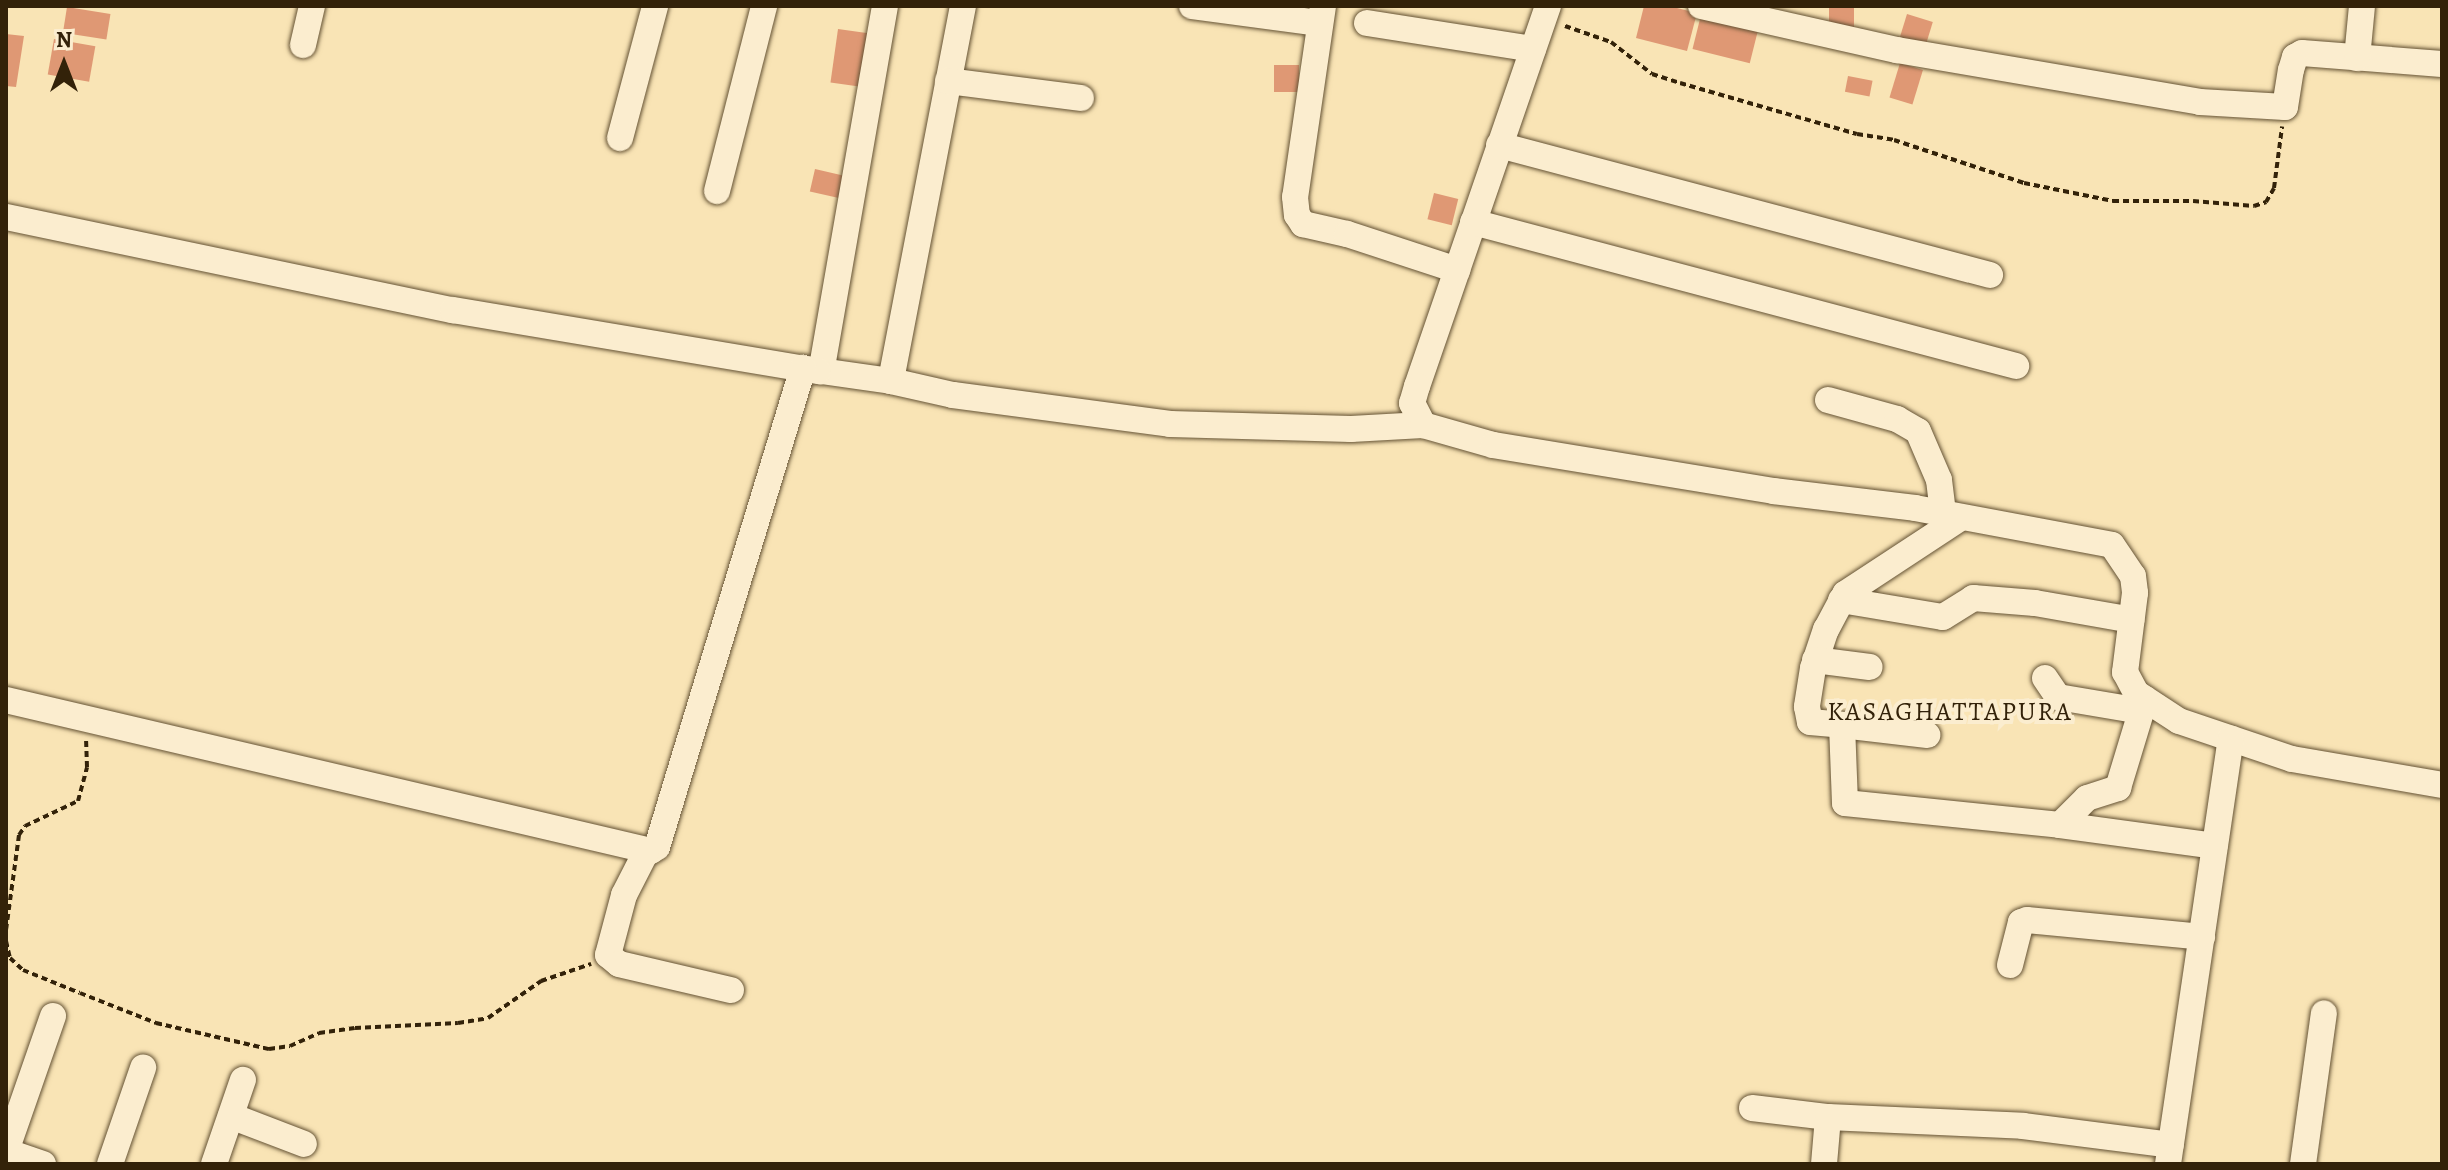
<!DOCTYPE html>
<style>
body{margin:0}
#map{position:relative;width:2448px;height:1170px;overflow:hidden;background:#f9e4b5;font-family:Alegreya,serif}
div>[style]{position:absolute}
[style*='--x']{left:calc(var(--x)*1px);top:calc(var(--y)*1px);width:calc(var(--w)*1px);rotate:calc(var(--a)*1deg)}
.building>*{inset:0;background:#df9874;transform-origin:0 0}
.path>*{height:4px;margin-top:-2px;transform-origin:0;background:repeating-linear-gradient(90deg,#332209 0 6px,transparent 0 10px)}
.roads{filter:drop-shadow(0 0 2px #645234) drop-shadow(0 0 2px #645234)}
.minor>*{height:26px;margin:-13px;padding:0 13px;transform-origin:13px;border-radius:13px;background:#fbedcf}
span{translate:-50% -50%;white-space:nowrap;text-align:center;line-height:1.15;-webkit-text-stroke:8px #fbedcf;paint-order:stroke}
.quarter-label{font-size:26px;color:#332209;letter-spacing:2px}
.frame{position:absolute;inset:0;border:8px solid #332209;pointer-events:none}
.north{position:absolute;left:24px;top:24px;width:80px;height:80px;-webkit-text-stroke:6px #fbedcf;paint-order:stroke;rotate:0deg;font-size:22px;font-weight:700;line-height:32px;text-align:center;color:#332209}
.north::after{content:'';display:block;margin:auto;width:28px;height:36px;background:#332209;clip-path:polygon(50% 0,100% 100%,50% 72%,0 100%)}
</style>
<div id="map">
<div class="building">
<i style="clip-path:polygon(1644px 6px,1669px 6px,1697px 13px,1687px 51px,1636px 38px)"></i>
<i style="left:1829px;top:6px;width:25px;height:25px"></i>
<i style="left:67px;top:7px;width:44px;height:26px;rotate:9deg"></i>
<i style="left:1907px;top:14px;width:27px;height:27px;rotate:17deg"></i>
<i style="left:1701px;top:15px;width:59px;height:35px;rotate:14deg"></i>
<i style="left:838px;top:29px;width:36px;height:54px;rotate:8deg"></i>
<i style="clip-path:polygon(6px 34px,24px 36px,16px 87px,6px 86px)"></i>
<i style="left:54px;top:39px;width:42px;height:36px;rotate:10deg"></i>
<i style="left:1900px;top:63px;width:24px;height:36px;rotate:17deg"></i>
<i style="left:1299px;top:65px;width:27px;height:25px;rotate:90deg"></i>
<i style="left:1848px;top:76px;width:25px;height:16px;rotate:11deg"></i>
<i style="left:815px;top:169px;width:32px;height:23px;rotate:13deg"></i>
<i style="left:1434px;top:193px;width:25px;height:27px;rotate:14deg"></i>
</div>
<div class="path">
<i style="--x:1565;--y:26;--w:49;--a:19.2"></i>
<i style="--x:1611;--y:42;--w:52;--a:38"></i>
<i style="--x:1652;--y:74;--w:29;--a:18"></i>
<i style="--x:1680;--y:83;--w:184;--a:16.1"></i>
<i style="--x:1857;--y:134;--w:37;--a:9"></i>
<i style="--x:1894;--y:140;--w:137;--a:18.3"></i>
<i style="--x:2024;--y:183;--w:91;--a:11.4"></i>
<i style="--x:2113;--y:201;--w:80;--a:0"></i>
<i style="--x:2193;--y:201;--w:61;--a:4.7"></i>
<i style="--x:2254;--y:206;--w:13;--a:-18"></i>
<i style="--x:2266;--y:202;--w:16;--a:-60"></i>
<i style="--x:2274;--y:188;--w:62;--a:-82.5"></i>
<i style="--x:6;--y:930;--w:96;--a:-82.2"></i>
<i style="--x:19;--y:835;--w:11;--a:-56"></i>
<i style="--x:25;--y:826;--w:59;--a:-25.3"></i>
<i style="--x:78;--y:801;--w:35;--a:-75"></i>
<i style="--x:87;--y:767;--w:26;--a:-92"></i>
<i style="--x:6;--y:941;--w:17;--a:77"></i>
<i style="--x:10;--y:958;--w:18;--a:43"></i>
<i style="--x:23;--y:970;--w:61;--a:22"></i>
<i style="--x:80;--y:993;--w:82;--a:21.5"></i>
<i style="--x:156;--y:1023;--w:116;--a:13"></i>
<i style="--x:269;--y:1049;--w:21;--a:-8"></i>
<i style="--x:290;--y:1046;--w:32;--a:-24"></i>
<i style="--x:319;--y:1033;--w:36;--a:-8"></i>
<i style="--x:355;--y:1028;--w:103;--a:-2.8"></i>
<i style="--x:458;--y:1023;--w:30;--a:-9"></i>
<i style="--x:488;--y:1018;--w:65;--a:-34.9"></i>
<i style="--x:541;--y:981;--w:53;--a:-18.8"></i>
</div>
<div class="roads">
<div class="minor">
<i style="--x:885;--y:6;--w:371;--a:99.9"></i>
<i style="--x:821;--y:371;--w:71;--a:8.1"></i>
<i style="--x:963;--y:6;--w:382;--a:100.9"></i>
<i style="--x:891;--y:381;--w:64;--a:12.7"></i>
<i style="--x:953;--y:395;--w:219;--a:7.6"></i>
<i style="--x:1170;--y:424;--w:181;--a:1.6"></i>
<i style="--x:1351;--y:429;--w:72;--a:-3.2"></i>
<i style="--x:1192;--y:6;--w:129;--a:7.6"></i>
<i style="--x:1323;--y:6;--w:193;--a:98.3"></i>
<i style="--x:1295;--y:197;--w:18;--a:84"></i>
<i style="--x:1297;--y:215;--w:11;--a:56"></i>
<i style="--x:1303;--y:224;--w:45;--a:12.8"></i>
<i style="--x:1347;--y:234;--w:116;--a:18.1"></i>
<i style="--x:1548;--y:6;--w:402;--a:109"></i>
<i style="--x:1417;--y:386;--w:18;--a:106"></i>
<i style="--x:1412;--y:403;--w:25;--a:63"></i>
<i style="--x:1423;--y:425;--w:73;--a:15.9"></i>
<i style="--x:1493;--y:445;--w:284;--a:9.3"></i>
<i style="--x:1773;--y:491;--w:143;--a:6.8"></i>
<i style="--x:1915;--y:508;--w:200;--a:10.6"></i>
<i style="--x:2112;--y:545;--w:37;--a:56"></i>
<i style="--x:2133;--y:576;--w:17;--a:83"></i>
<i style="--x:2135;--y:593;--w:80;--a:97.2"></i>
<i style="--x:2125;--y:672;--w:24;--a:62"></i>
<i style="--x:2136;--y:693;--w:51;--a:33.1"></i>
<i style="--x:2179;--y:721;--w:119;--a:18.6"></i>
<i style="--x:2292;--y:759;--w:152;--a:9.8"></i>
<i style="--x:1701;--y:6;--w:201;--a:12.7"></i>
<i style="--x:1897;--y:50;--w:307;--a:9.7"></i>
<i style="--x:2200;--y:102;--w:85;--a:3.4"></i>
<i style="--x:2285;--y:107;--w:37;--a:-81"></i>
<i style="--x:2291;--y:70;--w:14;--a:-73"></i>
<i style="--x:2295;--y:57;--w:8;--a:-30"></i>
<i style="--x:2302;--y:53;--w:140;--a:4.5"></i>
<i style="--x:1367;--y:23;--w:168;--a:8.9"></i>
<i style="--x:303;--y:45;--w:40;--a:-77"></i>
<i style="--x:2357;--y:58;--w:52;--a:-84.5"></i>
<i style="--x:948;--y:81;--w:134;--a:7.3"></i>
<i style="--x:620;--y:138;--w:137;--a:-75.1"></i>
<i style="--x:1499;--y:145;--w:508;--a:14.83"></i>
<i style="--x:717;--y:191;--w:191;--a:-75.7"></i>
<i style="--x:6;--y:217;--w:457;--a:11.8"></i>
<i style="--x:453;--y:310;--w:370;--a:9.5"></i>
<i style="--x:1473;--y:222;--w:562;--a:14.85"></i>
<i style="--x:1828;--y:400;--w:72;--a:15.4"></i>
<i style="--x:1897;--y:419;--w:24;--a:30"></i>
<i style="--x:1918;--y:431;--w:53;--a:66.8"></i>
<i style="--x:1939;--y:480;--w:34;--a:83"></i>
<i style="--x:1959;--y:519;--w:136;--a:146.7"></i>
<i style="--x:1845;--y:594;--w:40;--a:118"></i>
<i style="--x:1826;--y:629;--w:41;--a:108.4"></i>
<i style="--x:1813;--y:668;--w:39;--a:99"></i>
<i style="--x:1807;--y:707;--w:15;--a:79"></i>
<i style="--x:1810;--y:722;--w:32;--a:5"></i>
<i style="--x:1842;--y:725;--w:78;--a:87.8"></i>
<i style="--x:1845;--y:803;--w:216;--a:5.8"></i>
<i style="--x:2060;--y:825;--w:156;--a:7.7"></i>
<i style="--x:1841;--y:600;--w:103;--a:9.5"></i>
<i style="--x:1943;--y:617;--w:36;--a:-32"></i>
<i style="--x:1973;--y:598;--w:62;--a:4.6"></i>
<i style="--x:2035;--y:603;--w:98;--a:9.9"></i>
<i style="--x:1815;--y:660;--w:55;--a:7.3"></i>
<i style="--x:2045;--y:678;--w:23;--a:56"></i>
<i style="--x:2058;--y:697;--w:84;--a:9.6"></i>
<i style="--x:6;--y:700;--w:662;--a:13.18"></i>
<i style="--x:651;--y:851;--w:7;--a:-34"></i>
<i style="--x:657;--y:847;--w:501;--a:-73.05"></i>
<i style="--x:1842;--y:725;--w:86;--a:6.7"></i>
<i style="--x:2060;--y:825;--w:38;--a:-45"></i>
<i style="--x:2087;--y:798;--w:33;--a:-18"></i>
<i style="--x:2118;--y:788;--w:93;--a:-73.1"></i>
<i style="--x:646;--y:852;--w:48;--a:117.1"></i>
<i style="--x:624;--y:895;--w:62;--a:104.9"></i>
<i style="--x:608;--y:955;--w:14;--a:39"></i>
<i style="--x:619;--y:964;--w:115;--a:13.1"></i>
<i style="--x:2010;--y:965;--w:44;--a:-75.7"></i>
<i style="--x:2021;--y:922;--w:6;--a:-18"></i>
<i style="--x:2027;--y:920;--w:176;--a:5.5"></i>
<i style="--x:1752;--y:1108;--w:77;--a:6.8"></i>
<i style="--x:231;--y:1116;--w:78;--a:21"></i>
<i style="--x:6;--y:1151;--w:143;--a:-70.8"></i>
<i style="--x:6;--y:1158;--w:6;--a:-72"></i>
<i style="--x:8;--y:1152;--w:37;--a:19"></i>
<i style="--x:110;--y:1164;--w:102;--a:-71"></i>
<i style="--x:214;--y:1164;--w:89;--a:-71"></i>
<i style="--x:1824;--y:1164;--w:47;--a:-85.1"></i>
<i style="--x:1828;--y:1117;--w:195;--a:2.6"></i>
<i style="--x:2023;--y:1126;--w:149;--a:7.3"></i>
<i style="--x:2168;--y:1164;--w:430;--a:-81.6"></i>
<i style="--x:2303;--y:1164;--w:152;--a:-82.1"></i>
</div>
</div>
<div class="quarter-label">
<span style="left:1950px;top:712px">KASAGHATTAPURA</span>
</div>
<div class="frame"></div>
<div class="north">N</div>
</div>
